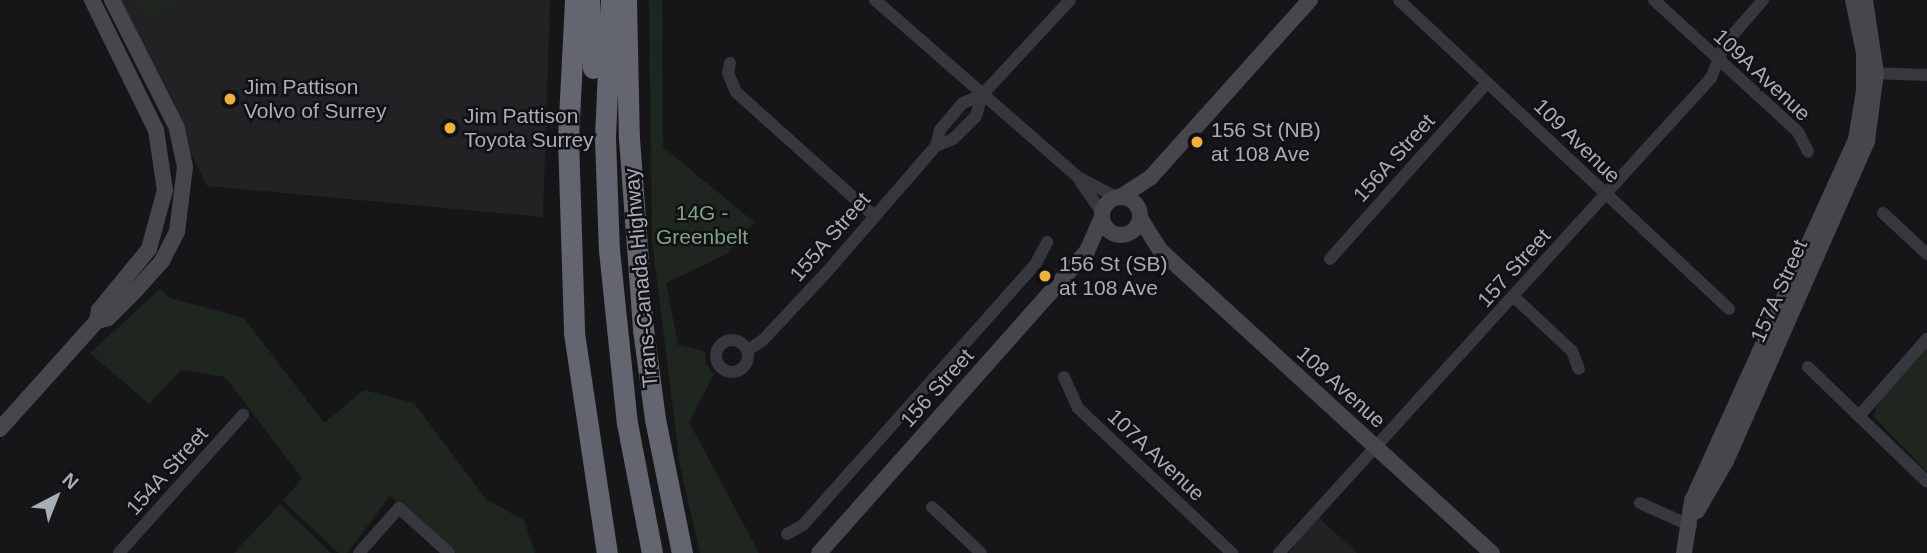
<!DOCTYPE html>
<style>
body{margin:0}
#map{position:relative;width:1927px;height:553px;overflow:hidden;background:#161618;font-family:Helvetica,sans-serif}
div>[style]{position:absolute}
[style*='--x']{left:calc(var(--x)*1px);top:calc(var(--y)*1px);width:calc(var(--w)*1px);rotate:calc(var(--a)*1deg)}
.built>*{inset:0;background:#222225}
.green>*{inset:0;background:#1e261f}
.street>*{height:12px;margin:-6px;padding:0 6px;transform-origin:6px;border-radius:6px;background:#37383d}
.street>.ring{margin:-6px;padding:0;box-sizing:content-box;background:none;border:12px solid #37383d;border-radius:50%}
.secondary>*{height:16px;margin:-8px;padding:0 8px;transform-origin:8px;border-radius:8px;background:#45474d}
.secondary>.ring{margin:-8px;padding:0;box-sizing:content-box;background:none;border:16px solid #45474d;border-radius:50%}
.highway>*{height:21px;margin:-10.5px;padding:0 10.5px;transform-origin:10.5px;border-radius:10.5px;background:#63666e}
.dots>*{width:19px;height:19px;translate:-50% -50%;box-sizing:border-box;border:4px solid #111113;border-radius:50%}
span{translate:-50% -50%;white-space:nowrap;text-align:center;line-height:1.15;-webkit-text-stroke:5px #111113;paint-order:stroke}
.street-label{font-size:21px;color:#a8adb8}
.poi-label{font-size:21px;color:#a8adb8}
.left{translate:0 -50%;text-align:left}
.park-label{font-size:21px;color:#7fa381}
.north{position:absolute;left:21px;top:462px;width:70px;height:70px;-webkit-text-stroke:5px #111113;paint-order:stroke;rotate:42deg;font-size:19px;font-weight:700;line-height:28px;text-align:center;color:#a8adb8}
.north::after{content:'';display:block;margin:auto;width:24px;height:32px;background:#a8adb8;clip-path:polygon(50% 0,100% 100%,50% 72%,0 100%)}
</style>
<div id="map">
<div class="built">
<i style="clip-path:polygon(114px 0,550px 0,543px 217px,207px 186px)"></i>
<i style="clip-path:polygon(1317px 516px,1357px 553px,1289px 553px)"></i>
</div>
<div class="green">
<i style="clip-path:polygon(136px 0,189px 0,151px 20px)"></i>
<i style="clip-path:polygon(649px 0,662px 0,663px 147px,754px 222px,727px 254px,666px 283px,678px 345px,705px 351px,706px 363px,714px 374px,689px 422px,759px 553px,700px 553px,680px 466px,652px 240px)"></i>
<i style="clip-path:polygon(160px 289px,170px 298px,244px 318px,324px 423px,364px 390px,414px 403px,486px 499px,524px 520px,535px 553px,456px 553px,390px 496px,347px 553px,339px 553px,283px 501px,302px 478px,225px 377px,181px 370px,149px 404px,90px 353px)"></i>
<i style="clip-path:polygon(1927px 348px,1927px 472px,1874px 417px,1878px 403px)"></i>
<i style="clip-path:polygon(280px 504px,331px 553px,234px 553px)"></i>
</div>
<div class="street">
<i style="--x:875;--y:0;--w:269;--a:41.1"></i>
<i style="--x:1078;--y:177;--w:43;--a:27.8"></i>
<i style="--x:1399;--y:0;--w:452;--a:43.1"></i>
<i style="--x:1654;--y:0;--w:195;--a:42.5"></i>
<i style="--x:1798;--y:132;--w:22;--a:63"></i>
<i style="--x:730;--y:63;--w:10;--a:101"></i>
<i style="--x:728;--y:73;--w:21;--a:67"></i>
<i style="--x:736;--y:92;--w:186;--a:41.9"></i>
<i style="--x:1868;--y:73;--w:59;--a:1.9"></i>
<i style="--x:936;--y:146;--w:16;--a:-76"></i>
<i style="--x:940;--y:130;--w:35;--a:-50"></i>
<i style="--x:963;--y:103;--w:21;--a:-23"></i>
<i style="--x:982;--y:95;--w:129;--a:-47.2"></i>
<i style="--x:1080;--y:181;--w:39;--a:55"></i>
<i style="--x:1883;--y:213;--w:60;--a:43"></i>
<i style="--x:1330;--y:259;--w:236;--a:-48.3"></i>
<i style="--x:1514;--y:297;--w:79;--a:43"></i>
<i style="--x:1572;--y:351;--w:19;--a:69"></i>
<i class="ring" style="left:716px;top:340px;width:20px;height:20px"></i>
<i style="--x:748;--y:350;--w:18;--a:-34"></i>
<i style="--x:763;--y:340;--w:91;--a:-46.8"></i>
<i style="--x:825;--y:274;--w:169;--a:-49.1"></i>
<i style="--x:936;--y:146;--w:18;--a:-22"></i>
<i style="--x:953;--y:139;--w:33;--a:-45"></i>
<i style="--x:976;--y:116;--w:22;--a:-74"></i>
<i style="--x:1808;--y:367;--w:165;--a:44"></i>
<i style="--x:1064;--y:377;--w:34;--a:66"></i>
<i style="--x:1078;--y:408;--w:212;--a:43.3"></i>
<i style="--x:1859;--y:416;--w:103;--a:-48.6"></i>
<i style="--x:1640;--y:503;--w:56;--a:24.3"></i>
<i style="--x:932;--y:507;--w:67;--a:43.2"></i>
<i style="--x:787;--y:534;--w:18;--a:-29"></i>
<i style="--x:803;--y:525;--w:348;--a:-48.3"></i>
<i style="--x:1035;--y:265;--w:26;--a:-62"></i>
<i style="--x:119;--y:553;--w:186;--a:-48.1"></i>
<i style="--x:359;--y:553;--w:60;--a:-48.4"></i>
<i style="--x:399;--y:508;--w:67;--a:42"></i>
<i style="--x:1279;--y:553;--w:642;--a:-47.71"></i>
<i style="--x:1711;--y:78;--w:37;--a:-68"></i>
<i style="--x:1725;--y:44;--w:58;--a:-49.2"></i>
</div>
<div class="secondary">
<i style="--x:92;--y:0;--w:145;--a:63.8"></i>
<i style="--x:156;--y:130;--w:61;--a:81.5"></i>
<i style="--x:165;--y:190;--w:61;--a:105.2"></i>
<i style="--x:149;--y:249;--w:79;--a:129.3"></i>
<i style="--x:99;--y:310;--w:11;--a:100"></i>
<i style="--x:1122;--y:196;--w:35;--a:-33"></i>
<i style="--x:1151;--y:177;--w:238;--a:-48.1"></i>
<i class="ring" style="left:1102px;top:197px;width:22px;height:22px"></i>
<i style="--x:1140;--y:218;--w:39;--a:58"></i>
<i style="--x:1161;--y:251;--w:448;--a:42.4"></i>
<i style="--x:0;--y:429;--w:145;--a:-48.1"></i>
<i style="--x:97;--y:321;--w:11;--a:-15"></i>
<i style="--x:108;--y:318;--w:40;--a:-45"></i>
<i style="--x:136;--y:290;--w:39;--a:-48"></i>
<i style="--x:162;--y:261;--w:33;--a:-63"></i>
<i style="--x:177;--y:232;--w:65;--a:-83"></i>
<i style="--x:185;--y:167;--w:40;--a:-102"></i>
<i style="--x:177;--y:128;--w:144;--a:-116.9"></i>
<i style="--x:1697;--y:511;--w:58;--a:-59.9"></i>
<i style="--x:1726;--y:461;--w:350;--a:-66.2"></i>
<i style="--x:1867;--y:141;--w:69;--a:-82.5"></i>
<i style="--x:1876;--y:73;--w:74;--a:-98.6"></i>
<i style="--x:819;--y:553;--w:404;--a:-48.4"></i>
<i style="--x:1087;--y:251;--w:36;--a:-66"></i>
<i style="--x:1684;--y:553;--w:53;--a:-81.3"></i>
<i style="--x:1692;--y:501;--w:397;--a:-65.6"></i>
<i style="--x:1856;--y:139;--w:49;--a:-80.5"></i>
<i style="--x:1864;--y:91;--w:38;--a:-90"></i>
<i style="--x:1864;--y:53;--w:54;--a:-101.7"></i>
</div>
<div class="highway">
<i style="--x:575;--y:0;--w:138;--a:92.9"></i>
<i style="--x:568;--y:138;--w:195;--a:88.2"></i>
<i style="--x:574;--y:333;--w:222;--a:81.5"></i>
<i style="--x:589;--y:0;--w:68;--a:86.6"></i>
<i style="--x:611;--y:0;--w:138;--a:92.5"></i>
<i style="--x:605;--y:138;--w:112;--a:88"></i>
<i style="--x:609;--y:250;--w:174;--a:84.1"></i>
<i style="--x:627;--y:423;--w:132;--a:79.1"></i>
<i style="--x:626;--y:0;--w:138;--a:88.8"></i>
<i style="--x:629;--y:138;--w:192;--a:85.8"></i>
<i style="--x:643;--y:329;--w:91;--a:82.4"></i>
<i style="--x:655;--y:419;--w:137;--a:78.6"></i>
</div>
<div class="dots">
<i style="left:230px;top:99px;background:#f2b134"></i>
<i style="left:450px;top:128px;background:#f2b134"></i>
<i style="left:1197px;top:142px;background:#f2b134"></i>
<i style="left:1045px;top:276px;background:#f2b134"></i>
</div>
<div class="street-label">
<span style="left:1762px;top:75px;rotate:43deg">109A Avenue</span>
<span style="left:1577px;top:141px;rotate:44deg">109 Avenue</span>
<span style="left:1394px;top:158px;rotate:-48deg">156A Street</span>
<span style="left:830px;top:237px;rotate:-49deg">155A Street</span>
<span style="left:1514px;top:268px;rotate:-48deg">157 Street</span>
<span style="left:641px;top:278px;rotate:-95deg">Trans-Canada Highway</span>
<span style="left:1779px;top:291px;rotate:-66deg">157A Street</span>
<span style="left:1341px;top:387px;rotate:42deg">108 Avenue</span>
<span style="left:937px;top:388px;rotate:-48deg">156 Street</span>
<span style="left:1156px;top:455px;rotate:43deg">107A Avenue</span>
<span style="left:167px;top:471px;rotate:-48deg">154A Street</span>
</div>
<div class="poi-label">
<span class="left" style="left:244px;top:99px">Jim Pattison<br>Volvo of Surrey</span>
<span class="left" style="left:464px;top:128px">Jim Pattison<br>Toyota Surrey</span>
<span class="left" style="left:1211px;top:142px">156 St (NB)<br>at 108 Ave</span>
<span class="left" style="left:1059px;top:276px">156 St (SB)<br>at 108 Ave</span>
</div>
<div class="park-label">
<span style="left:702px;top:225px">14G -<br>Greenbelt</span>
</div>
<div class="north">N</div>
</div>
